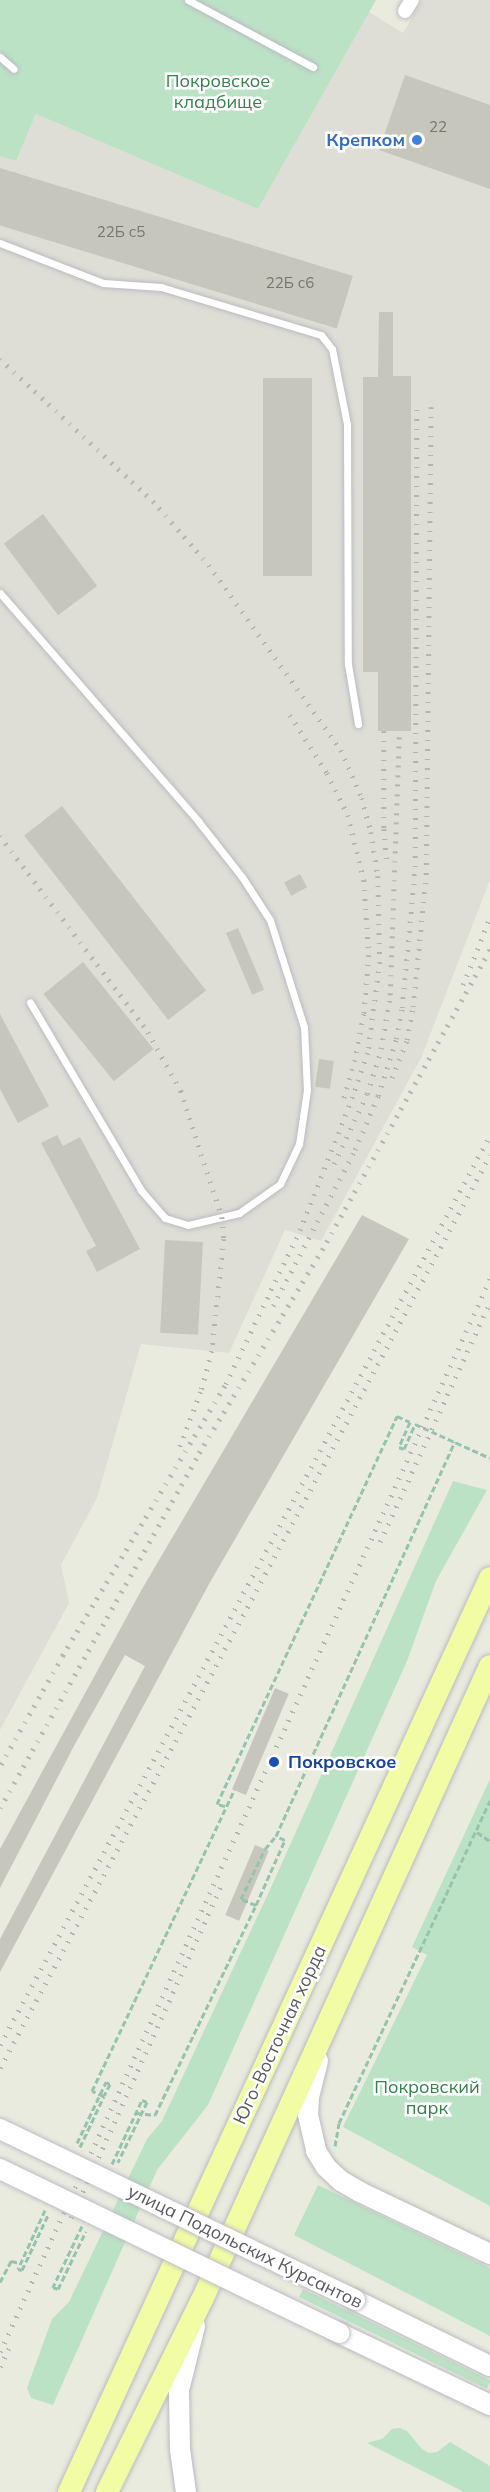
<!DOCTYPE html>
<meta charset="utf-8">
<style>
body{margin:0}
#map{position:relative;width:490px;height:2492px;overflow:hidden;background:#eaebdf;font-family:Mulish,sans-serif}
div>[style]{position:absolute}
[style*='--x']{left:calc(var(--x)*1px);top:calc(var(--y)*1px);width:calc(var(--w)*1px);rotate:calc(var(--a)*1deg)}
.industrial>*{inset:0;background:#deded7}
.green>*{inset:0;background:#bce2c6;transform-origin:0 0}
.building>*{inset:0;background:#c6c6bc;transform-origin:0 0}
.path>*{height:3px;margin-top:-1.5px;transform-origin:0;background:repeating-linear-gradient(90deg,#96c3ae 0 6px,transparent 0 9px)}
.roads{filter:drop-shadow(0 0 2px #babbc1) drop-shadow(0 0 2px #babbc1)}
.lane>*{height:7px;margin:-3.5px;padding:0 3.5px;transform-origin:3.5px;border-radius:3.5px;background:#fff}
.street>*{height:14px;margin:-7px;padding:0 7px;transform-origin:7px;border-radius:7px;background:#fff}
.secondary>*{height:20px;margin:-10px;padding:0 10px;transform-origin:10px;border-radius:10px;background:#fff}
.primary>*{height:22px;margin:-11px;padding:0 11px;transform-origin:11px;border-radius:11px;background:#f2fca4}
.rail>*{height:4.5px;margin-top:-2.25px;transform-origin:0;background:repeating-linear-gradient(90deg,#b3b3b4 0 1.5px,transparent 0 9.5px)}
.bridges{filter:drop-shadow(0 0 2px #bcbdc5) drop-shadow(0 0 2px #bcbdc5)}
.secondary-bridge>*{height:20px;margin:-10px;padding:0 10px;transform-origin:10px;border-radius:10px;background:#fff}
.dots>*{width:16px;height:16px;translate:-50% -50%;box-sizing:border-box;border:3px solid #fff;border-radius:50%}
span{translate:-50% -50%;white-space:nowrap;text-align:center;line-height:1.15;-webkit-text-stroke:5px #fff;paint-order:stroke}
.number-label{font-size:15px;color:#747577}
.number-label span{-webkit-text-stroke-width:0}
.park-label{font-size:18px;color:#37814e}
.shop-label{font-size:18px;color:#366cbe;font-weight:700}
.right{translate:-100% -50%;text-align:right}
.transit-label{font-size:18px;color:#164399;font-weight:700}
.left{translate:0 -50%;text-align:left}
.street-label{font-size:18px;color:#585a60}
</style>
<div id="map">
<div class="industrial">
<i style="clip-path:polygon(422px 0,490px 0,490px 880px,421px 1058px,321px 1241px,285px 1230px,229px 1353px,141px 1344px,97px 1498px,61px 1565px,69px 1603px,0 1730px,0 156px,16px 161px,36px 114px,258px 209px,369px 12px,403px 33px)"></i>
</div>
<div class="green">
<i style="clip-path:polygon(0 0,376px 0,258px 209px,36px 114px,16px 161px,0 156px)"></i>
<i style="clip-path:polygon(453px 1481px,487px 1490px,436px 1581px,407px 1661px,208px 2105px,157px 2170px,53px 2405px,31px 2398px,27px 2388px,52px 2319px,69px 2302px,147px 2139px,162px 2121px,273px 1883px)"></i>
<i style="clip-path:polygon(490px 1779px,490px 2206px,343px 2127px,427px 1955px,412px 1947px)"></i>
<i style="clip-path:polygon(318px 2185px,490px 2268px,490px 2336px,294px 2235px)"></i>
<i style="left:303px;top:2289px;width:209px;height:9px;rotate:26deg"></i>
<i style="clip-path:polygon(400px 2428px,407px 2431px,422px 2449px,429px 2453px,437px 2452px,450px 2442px,490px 2466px,490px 2492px,464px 2492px,367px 2443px,382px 2439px,392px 2429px)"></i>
</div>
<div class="building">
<i style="clip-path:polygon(405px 75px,490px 105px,490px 189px,379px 150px)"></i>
<i style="left:0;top:168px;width:369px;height:55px;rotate:17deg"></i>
<i style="clip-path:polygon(379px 312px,393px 312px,393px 376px,411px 376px,411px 731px,378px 731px,378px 672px,363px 672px,363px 377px,378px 377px)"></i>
<i style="left:263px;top:378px;width:49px;height:198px"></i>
<i style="left:43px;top:514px;width:90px;height:49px;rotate:53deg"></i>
<i style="left:62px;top:806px;width:234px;height:48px;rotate:52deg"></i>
<i style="left:300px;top:874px;width:15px;height:18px;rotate:62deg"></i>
<i style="left:238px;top:928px;width:67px;height:13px;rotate:67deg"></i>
<i style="left:83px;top:962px;width:112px;height:51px;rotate:51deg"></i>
<i style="clip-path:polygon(0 1014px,49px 1106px,18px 1123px,0 1089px)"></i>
<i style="left:319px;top:1059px;width:15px;height:28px;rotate:8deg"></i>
<i style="clip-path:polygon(57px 1135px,63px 1146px,80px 1137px,140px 1249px,97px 1272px,86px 1251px,96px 1246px,41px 1143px)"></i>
<i style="clip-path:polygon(362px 1215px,409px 1239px,209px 1584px,0 1972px,0 1939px,145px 1666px,125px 1655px,75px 1744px,0 1888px,0 1849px,142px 1589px)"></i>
<i style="left:165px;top:1240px;width:38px;height:93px;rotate:3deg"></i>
<i style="left:275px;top:1688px;width:15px;height:110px;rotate:23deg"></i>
<i style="left:255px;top:1845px;width:15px;height:76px;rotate:23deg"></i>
</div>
<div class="path">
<i style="--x:225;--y:1806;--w:8;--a:-166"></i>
<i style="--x:217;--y:1804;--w:428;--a:-65.1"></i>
<i style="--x:397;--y:1416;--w:14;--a:25"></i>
<i style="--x:410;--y:1422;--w:27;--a:114"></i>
<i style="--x:399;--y:1447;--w:5;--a:22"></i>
<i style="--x:404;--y:1449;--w:27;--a:-66"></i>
<i style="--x:415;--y:1424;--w:82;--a:24.4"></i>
<i style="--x:477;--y:1832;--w:16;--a:35"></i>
<i style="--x:256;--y:1905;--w:16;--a:-158"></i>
<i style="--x:241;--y:1899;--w:55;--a:-64.4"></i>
<i style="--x:265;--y:1849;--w:17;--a:-50"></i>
<i style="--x:136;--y:2113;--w:19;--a:6"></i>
<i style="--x:155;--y:2115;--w:233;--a:-64.3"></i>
<i style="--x:256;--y:1905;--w:71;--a:-66"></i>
<i style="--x:285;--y:1840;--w:10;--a:-156"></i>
<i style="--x:276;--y:1836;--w:433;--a:-65.6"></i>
<i style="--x:77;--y:2143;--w:68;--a:-64.6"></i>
<i style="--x:106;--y:2082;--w:4;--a:27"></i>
<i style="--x:110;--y:2084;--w:13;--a:117"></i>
<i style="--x:335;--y:2146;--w:23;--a:-80"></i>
<i style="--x:339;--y:2123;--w:356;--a:-64.9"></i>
<i style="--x:80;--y:2147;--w:56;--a:-64.8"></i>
<i style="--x:104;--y:2096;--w:13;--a:-157"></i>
<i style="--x:92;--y:2091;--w:333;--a:-64.7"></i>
<i style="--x:112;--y:2164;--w:71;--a:-64.9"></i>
<i style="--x:142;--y:2100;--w:5;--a:22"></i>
<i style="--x:147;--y:2102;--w:67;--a:115.8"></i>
<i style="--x:45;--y:2210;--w:65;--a:114.6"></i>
<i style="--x:18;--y:2269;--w:4;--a:14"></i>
<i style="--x:22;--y:2270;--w:63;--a:-64.7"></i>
<i style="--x:82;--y:2226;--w:68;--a:115.4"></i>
<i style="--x:53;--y:2287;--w:5;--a:22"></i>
<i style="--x:58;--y:2289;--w:64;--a:-64.2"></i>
<i style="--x:0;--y:2282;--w:24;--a:-62"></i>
<i style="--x:11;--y:2261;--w:10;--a:11"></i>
</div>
<div class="roads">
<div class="lane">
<i style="--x:188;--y:0;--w:142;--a:28.2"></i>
<i style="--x:0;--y:57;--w:18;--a:41"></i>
<i style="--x:0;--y:243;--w:110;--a:21.2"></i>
<i style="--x:103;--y:283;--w:58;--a:3.9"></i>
<i style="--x:161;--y:287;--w:167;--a:16.7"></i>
<i style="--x:321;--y:335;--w:18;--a:52"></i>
<i style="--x:332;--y:349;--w:76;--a:78.7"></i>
<i style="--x:347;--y:424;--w:240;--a:89.8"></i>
<i style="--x:348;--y:664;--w:61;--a:80.5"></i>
<i style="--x:0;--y:593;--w:302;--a:49"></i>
<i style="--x:198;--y:821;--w:71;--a:51.8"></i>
<i style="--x:242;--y:877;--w:51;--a:56.9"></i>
<i style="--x:270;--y:920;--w:112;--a:72.4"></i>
<i style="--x:304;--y:1027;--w:63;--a:87.3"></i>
<i style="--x:307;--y:1090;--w:55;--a:98.4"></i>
<i style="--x:299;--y:1144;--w:44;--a:115.4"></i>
<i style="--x:280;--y:1184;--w:50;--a:144.7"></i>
<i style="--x:239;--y:1213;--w:52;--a:166.8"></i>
<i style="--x:188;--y:1225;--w:24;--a:-163"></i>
<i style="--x:165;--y:1218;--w:37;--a:-131"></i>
<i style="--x:141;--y:1190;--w:218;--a:-120.6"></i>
</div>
<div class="street">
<i style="--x:405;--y:11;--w:13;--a:-58"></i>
</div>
<div class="secondary">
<i style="--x:318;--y:2061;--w:37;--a:104"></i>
<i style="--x:309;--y:2097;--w:18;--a:93"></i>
<i style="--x:308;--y:2115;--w:37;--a:77"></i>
<i style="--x:316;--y:2151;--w:19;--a:58"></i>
<i style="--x:326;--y:2167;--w:21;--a:43"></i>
<i style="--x:341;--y:2181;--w:22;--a:30"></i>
<i style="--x:360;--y:2192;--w:144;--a:25.5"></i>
<i style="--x:355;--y:2300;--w:150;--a:26.1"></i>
<i style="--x:339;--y:2333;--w:167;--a:25.5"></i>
<i style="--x:186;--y:2492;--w:42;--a:-98.1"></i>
<i style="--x:180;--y:2450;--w:60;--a:-91"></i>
<i style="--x:179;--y:2390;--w:66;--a:-76"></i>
</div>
<div class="primary">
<i style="--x:69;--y:2492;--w:1006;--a:-65.27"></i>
<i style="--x:107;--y:2492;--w:214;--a:-63.7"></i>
<i style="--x:202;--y:2300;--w:696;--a:-65.57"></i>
</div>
</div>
<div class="rail">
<i style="--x:0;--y:359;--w:209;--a:42.9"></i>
<i style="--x:153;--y:501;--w:85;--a:48.8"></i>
<i style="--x:209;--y:565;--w:227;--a:54.5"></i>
<i style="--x:341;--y:750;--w:52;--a:66.4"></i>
<i style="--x:362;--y:798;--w:35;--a:75"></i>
<i style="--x:371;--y:832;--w:45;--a:81"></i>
<i style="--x:378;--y:876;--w:86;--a:88.7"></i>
<i style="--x:380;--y:962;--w:92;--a:97.5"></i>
<i style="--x:368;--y:1053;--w:46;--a:108.8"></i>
<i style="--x:353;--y:1097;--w:142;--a:111.5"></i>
<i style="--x:301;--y:1229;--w:174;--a:115.8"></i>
<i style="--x:225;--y:1386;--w:315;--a:121"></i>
<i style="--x:63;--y:1656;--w:128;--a:119.6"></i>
<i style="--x:290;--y:715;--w:69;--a:57.5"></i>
<i style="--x:327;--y:773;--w:47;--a:63.4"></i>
<i style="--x:348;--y:815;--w:67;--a:76.2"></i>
<i style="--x:364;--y:880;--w:75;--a:86.2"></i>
<i style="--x:369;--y:955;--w:59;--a:94.8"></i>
<i style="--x:364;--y:1014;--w:47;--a:101.1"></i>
<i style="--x:355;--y:1060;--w:47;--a:106.1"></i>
<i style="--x:384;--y:731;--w:98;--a:90"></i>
<i style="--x:384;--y:829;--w:34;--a:85"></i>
<i style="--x:0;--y:836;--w:246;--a:52.9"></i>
<i style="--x:148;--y:1032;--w:68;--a:60.8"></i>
<i style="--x:181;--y:1091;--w:133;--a:72"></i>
<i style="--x:222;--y:1217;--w:22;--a:85"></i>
<i style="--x:224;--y:1239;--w:113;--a:96.1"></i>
<i style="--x:212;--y:1351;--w:42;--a:105"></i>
<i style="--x:201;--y:1392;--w:64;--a:111"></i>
<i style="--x:463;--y:985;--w:73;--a:-68.3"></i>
<i style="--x:392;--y:1078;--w:41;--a:-68.5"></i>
<i style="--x:407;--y:1040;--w:34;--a:-80"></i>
<i style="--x:413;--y:1007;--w:134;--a:-84.4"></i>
<i style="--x:426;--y:874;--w:467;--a:-89.4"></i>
<i style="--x:334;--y:1164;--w:77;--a:-64.8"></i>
<i style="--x:367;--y:1094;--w:47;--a:-72.7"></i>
<i style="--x:381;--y:1049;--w:55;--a:-80.5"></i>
<i style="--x:390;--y:995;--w:264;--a:-88"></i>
<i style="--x:273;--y:1306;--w:176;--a:-62.3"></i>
<i style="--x:355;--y:1150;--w:59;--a:-66.9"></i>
<i style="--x:378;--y:1096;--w:60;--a:-72.5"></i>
<i style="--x:396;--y:1039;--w:32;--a:-79"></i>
<i style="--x:402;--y:1008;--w:142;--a:-84.7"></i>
<i style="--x:415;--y:867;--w:460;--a:-89.8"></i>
<i style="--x:380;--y:1542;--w:264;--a:-65.4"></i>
<i style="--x:0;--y:1808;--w:407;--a:-60.7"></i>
<i style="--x:199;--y:1453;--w:237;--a:-58.8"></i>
<i style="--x:322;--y:1250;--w:344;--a:-60.8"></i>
<i style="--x:0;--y:2045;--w:1034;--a:-61.7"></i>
<i style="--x:0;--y:2068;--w:1036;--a:-61.78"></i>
<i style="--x:71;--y:2218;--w:369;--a:-65.7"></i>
<i style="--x:0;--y:2352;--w:1180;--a:-65.46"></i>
<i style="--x:0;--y:2367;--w:23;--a:-65"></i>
</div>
<div class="bridges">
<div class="secondary-bridge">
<i style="--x:0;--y:2129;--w:394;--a:25.7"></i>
<i style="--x:0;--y:2169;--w:377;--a:25.8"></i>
</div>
</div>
<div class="dots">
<i style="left:417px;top:140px;background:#3f7fe0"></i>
<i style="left:274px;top:1762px;background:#1a4fb4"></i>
</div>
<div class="number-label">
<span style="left:438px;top:127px">22</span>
<span style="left:121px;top:232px">22Б с5</span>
<span style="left:290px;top:283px">22Б с6</span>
</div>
<div class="park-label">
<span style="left:218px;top:92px">Покровское<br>кладбище</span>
<span style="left:427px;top:2098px">Покровский<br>парк</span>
</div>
<div class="shop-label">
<span class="right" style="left:405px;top:140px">Крепком</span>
</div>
<div class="transit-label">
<span class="left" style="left:288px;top:1762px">Покровское</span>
</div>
<div class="street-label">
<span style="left:280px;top:2035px;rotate:-65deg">Юго-Восточная хорда</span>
<span style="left:245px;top:2247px;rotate:26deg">улица Подольских Курсантов</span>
</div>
</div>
